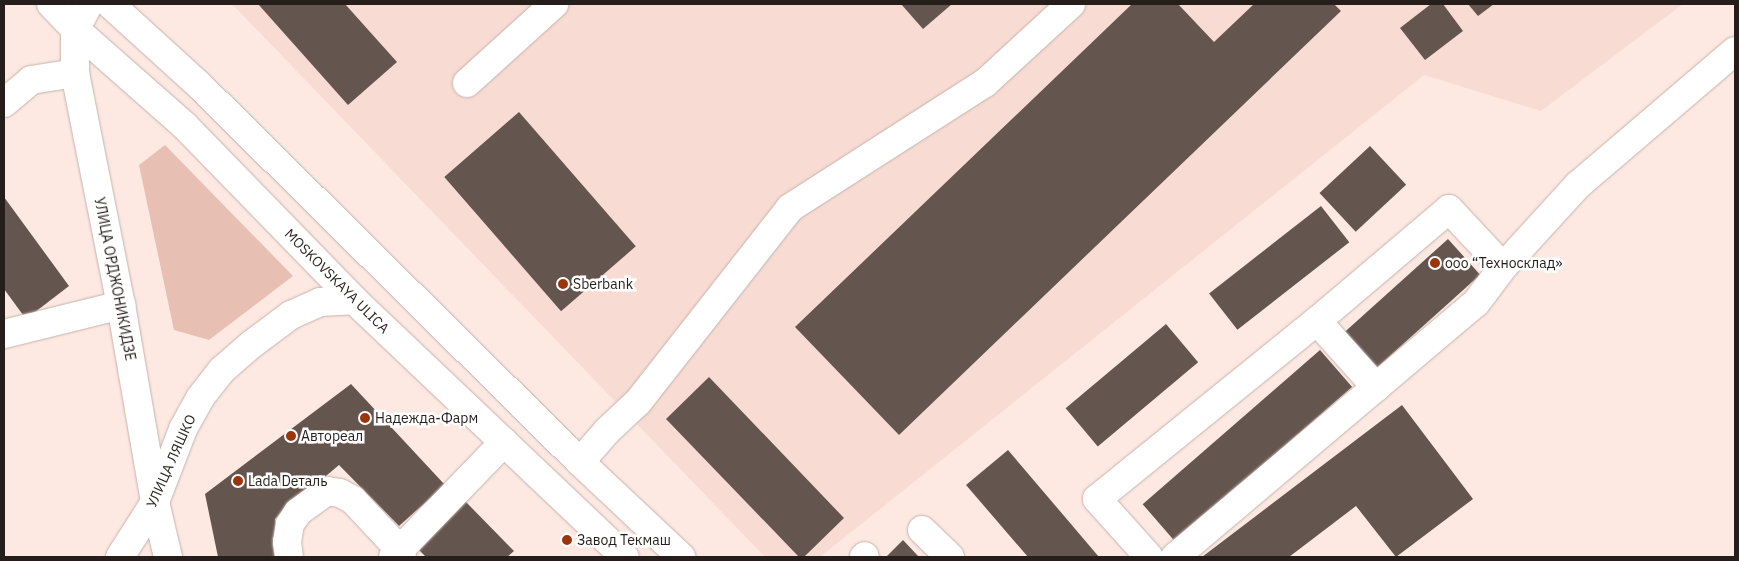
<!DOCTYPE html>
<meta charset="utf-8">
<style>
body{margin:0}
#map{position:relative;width:1739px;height:561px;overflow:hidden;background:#fde9e2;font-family:"IBM Plex Sans",sans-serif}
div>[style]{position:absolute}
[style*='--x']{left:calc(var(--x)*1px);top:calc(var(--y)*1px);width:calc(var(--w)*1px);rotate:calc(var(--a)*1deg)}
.built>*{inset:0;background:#f8dcd3}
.green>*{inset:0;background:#e7c0b3}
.building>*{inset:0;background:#65554f;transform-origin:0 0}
.roads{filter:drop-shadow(0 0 1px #c5b2ac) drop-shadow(0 0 1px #c5b2ac)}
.minor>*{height:28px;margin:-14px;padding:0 14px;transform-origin:14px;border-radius:14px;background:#fff}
.major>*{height:28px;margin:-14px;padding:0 14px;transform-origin:14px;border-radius:14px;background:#fff}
.dots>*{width:14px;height:14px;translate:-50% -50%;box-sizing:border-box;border:2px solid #fff;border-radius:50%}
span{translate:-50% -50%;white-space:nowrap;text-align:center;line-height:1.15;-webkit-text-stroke:5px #fff;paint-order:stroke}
.poi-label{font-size:14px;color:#251e1b}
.left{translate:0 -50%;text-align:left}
.street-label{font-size:14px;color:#251e1b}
.frame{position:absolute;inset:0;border:5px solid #251e1b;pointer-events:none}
</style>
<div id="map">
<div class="built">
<i style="clip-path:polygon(232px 4px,1683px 4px,1541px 111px,1424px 75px,820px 557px,765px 557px)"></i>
</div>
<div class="green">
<i style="clip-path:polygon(165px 145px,293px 276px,209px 340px,174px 330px,139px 165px)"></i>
</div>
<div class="building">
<i style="clip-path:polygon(258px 4px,345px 4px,397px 62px,348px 105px)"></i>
<i style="clip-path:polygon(901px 4px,952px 4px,923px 29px)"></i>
<i style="clip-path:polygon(1132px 4px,1178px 4px,1214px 42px,1254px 4px,1334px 4px,1341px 11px,899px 435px,795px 327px)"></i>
<i style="clip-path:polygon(1431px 4px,1443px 4px,1463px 31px,1425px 60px,1400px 28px)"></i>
<i style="clip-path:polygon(1468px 4px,1494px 4px,1478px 16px)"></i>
<i style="left:519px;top:112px;width:178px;height:99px;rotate:49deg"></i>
<i style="left:1370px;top:146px;width:53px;height:69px;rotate:47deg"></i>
<i style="clip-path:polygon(4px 197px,69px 286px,26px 319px,4px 289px)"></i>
<i style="left:1321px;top:206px;width:46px;height:142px;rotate:52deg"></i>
<i style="left:1448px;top:239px;width:48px;height:142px;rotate:48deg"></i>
<i style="left:1166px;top:324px;width:50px;height:131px;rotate:50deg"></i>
<i style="left:1320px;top:350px;width:49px;height:235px;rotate:49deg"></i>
<i style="clip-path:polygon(709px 377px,844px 518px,804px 557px,799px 557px,666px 419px)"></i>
<i style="clip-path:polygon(351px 384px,445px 485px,399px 526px,339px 465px,275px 519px,281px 557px,218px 557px,205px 494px)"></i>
<i style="clip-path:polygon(1402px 405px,1473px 499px,1396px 557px,1356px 506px,1289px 557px,1202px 557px)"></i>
<i style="clip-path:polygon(1008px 450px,1099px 557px,1028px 557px,966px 485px)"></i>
<i style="clip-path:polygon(465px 501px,514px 551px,507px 557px,426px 557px,417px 548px)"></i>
<i style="clip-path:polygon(903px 540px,919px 557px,886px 557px)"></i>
</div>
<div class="roads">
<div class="minor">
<i style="--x:467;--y:83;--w:118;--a:-42.2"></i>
<i style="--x:4;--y:103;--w:35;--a:-40"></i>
<i style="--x:31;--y:80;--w:45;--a:-9"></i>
<i style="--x:1317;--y:321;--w:89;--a:48.2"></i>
<i style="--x:4;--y:334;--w:121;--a:-13.9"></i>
<i style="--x:580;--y:462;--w:41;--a:-48.9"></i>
<i style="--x:607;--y:431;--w:42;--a:-43.1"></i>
<i style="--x:638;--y:402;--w:246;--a:-51.9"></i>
<i style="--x:790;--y:208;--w:232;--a:-32.7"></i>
<i style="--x:985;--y:83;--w:117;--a:-42.6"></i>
<i style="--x:155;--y:502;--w:57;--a:76.7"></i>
<i style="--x:922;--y:530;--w:39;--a:44"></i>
<i style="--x:289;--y:557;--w:15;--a:-98"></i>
<i style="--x:287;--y:542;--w:18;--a:-81"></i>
<i style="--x:290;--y:524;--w:14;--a:-56"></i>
<i style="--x:298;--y:512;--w:36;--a:-36"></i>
<i style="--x:327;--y:491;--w:13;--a:9"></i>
<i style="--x:340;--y:493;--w:15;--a:28"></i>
<i style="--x:353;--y:500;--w:69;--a:46.8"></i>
<i style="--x:400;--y:550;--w:7;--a:74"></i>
<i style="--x:393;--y:557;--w:160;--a:-46"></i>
<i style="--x:864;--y:557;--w:1;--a:-45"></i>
<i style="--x:1149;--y:557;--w:78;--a:-131.9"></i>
<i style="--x:1097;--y:499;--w:283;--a:-39"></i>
<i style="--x:1317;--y:321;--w:173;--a:-40.3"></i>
<i style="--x:1449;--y:209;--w:79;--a:47"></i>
<i style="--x:1175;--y:557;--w:394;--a:-40.2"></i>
<i style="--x:1476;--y:303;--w:45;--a:-53.1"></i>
<i style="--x:1503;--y:267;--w:111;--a:-47.6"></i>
<i style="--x:1578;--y:185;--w:206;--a:-40.5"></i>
</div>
<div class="major">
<i style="--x:51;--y:4;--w:35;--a:46"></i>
<i style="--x:75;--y:29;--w:147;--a:41.4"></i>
<i style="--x:185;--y:126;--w:243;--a:45.8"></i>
<i style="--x:354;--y:300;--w:373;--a:43.5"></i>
<i style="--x:89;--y:4;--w:29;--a:119"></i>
<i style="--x:75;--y:29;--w:44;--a:90"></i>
<i style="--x:75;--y:73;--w:237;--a:78.8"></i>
<i style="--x:121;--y:305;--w:200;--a:80.2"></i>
<i style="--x:110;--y:4;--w:119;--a:42.3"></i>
<i style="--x:198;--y:84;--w:537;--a:44.7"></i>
<i style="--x:580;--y:462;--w:139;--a:43.2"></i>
<i style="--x:120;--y:557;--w:65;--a:-57.5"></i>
<i style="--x:155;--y:502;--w:78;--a:-69"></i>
<i style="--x:183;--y:429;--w:35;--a:-61"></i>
<i style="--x:200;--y:398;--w:36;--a:-52"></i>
<i style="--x:222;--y:370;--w:40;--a:-41"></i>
<i style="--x:252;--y:344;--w:49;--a:-36.6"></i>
<i style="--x:291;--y:315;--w:32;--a:-24"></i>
<i style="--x:320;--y:302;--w:34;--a:-3"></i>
</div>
</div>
<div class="dots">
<i style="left:1435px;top:263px;background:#9b350c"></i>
<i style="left:563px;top:284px;background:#9b350c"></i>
<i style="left:365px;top:418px;background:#9b350c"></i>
<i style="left:291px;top:436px;background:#9b350c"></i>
<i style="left:238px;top:481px;background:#9b350c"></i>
<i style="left:567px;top:540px;background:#9b350c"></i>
</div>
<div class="poi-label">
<span class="left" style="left:1445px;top:263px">ооо “Техносклад»</span>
<span class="left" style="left:573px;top:284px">Sberbank</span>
<span class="left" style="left:375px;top:418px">Надежда-Фарм</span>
<span class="left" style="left:301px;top:436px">Автореал</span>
<span class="left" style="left:248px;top:481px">Lada Dеталь</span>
<span class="left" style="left:577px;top:540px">Завод Текмаш</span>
</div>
<div class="street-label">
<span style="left:115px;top:279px;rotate:79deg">УЛИЦА ОРДЖОНИКИДЗЕ</span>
<span style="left:337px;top:281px;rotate:45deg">MOSKOVSKAYA ULICA</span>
<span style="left:171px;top:461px;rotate:-66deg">УЛИЦА ЛЯШКО</span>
</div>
<div class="frame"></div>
</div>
